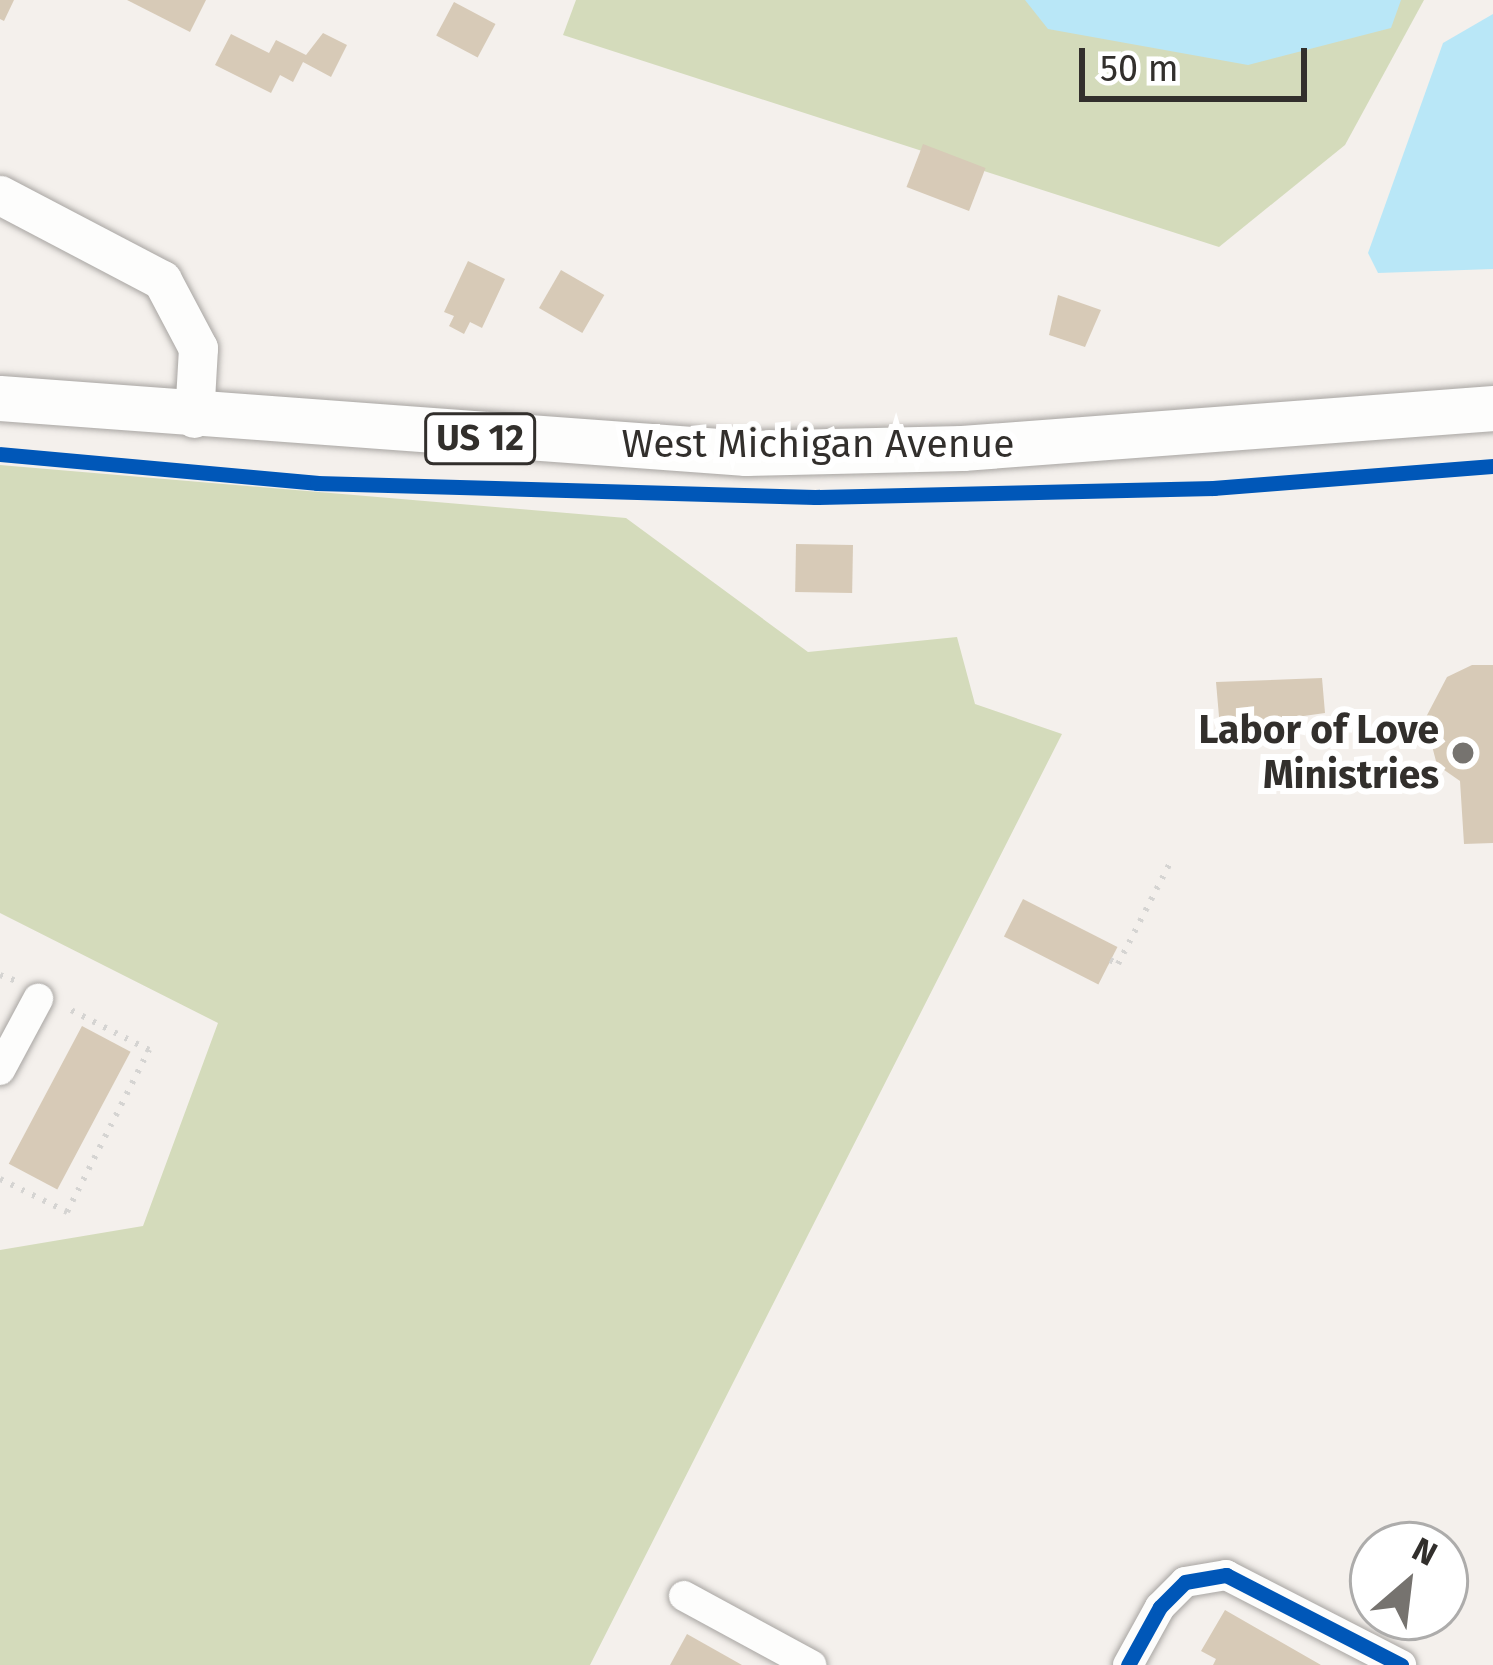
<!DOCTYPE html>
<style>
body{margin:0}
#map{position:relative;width:1493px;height:1665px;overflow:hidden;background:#f4f0ec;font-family:"Fira Sans",sans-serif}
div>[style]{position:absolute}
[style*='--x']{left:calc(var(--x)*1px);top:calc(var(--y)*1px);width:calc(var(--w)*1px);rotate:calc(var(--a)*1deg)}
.green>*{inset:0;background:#d4dbbb}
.water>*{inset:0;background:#b9e7f7}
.building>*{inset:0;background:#d7cab7;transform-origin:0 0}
.path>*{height:6px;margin-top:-3px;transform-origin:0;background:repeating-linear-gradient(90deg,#d5d4d2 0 3px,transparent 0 12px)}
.roads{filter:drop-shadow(0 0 3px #a8a5a2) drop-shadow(0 0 3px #a8a5a2)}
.minor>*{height:30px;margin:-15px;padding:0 15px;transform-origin:15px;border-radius:15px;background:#fdfdfc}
.major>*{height:39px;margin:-19.5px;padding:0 19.5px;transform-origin:19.5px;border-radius:19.5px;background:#fdfdfc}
.highway>*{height:45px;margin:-22.5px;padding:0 22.5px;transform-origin:22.5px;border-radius:22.5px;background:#fdfdfc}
.cycleway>*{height:15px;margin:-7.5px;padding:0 7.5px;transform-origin:7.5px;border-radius:7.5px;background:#0057b8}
.dots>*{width:33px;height:33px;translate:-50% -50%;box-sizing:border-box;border:6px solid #fff;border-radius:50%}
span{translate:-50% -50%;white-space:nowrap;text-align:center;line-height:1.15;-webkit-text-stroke:12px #fff;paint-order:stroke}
.shield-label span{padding:3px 9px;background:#fff;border:3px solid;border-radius:9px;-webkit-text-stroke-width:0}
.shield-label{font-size:36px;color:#322f2c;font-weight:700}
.street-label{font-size:39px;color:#322f2c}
.poi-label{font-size:39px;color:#322f2c;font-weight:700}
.right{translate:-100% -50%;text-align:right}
.north{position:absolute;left:1349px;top:1521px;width:120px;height:120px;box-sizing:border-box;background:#fff;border:3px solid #adacab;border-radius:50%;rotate:28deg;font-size:33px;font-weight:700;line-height:48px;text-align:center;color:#322f2c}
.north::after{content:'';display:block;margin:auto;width:42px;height:54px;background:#76736f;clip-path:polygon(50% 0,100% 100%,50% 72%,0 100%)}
.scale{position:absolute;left:1079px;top:48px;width:228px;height:54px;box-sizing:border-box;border:6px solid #322f2c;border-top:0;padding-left:15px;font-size:36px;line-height:42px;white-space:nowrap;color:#322f2c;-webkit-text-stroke:9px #fff;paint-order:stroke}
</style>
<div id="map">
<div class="green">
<i style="clip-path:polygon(576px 0,1424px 0,1345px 145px,1219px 247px,563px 35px)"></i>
<i style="clip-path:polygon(0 465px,626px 518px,808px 652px,957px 637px,975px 704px,1062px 734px,590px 1665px,0 1665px,0 1250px,143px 1226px,218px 1023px,0 913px)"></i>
</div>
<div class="water">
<i style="clip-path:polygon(1025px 0,1401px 0,1391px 28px,1248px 65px,1048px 29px)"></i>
<i style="clip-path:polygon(1493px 14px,1493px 269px,1378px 273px,1368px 253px,1443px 43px)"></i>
</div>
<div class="building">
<i style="clip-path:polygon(0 0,14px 0,4px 21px,0 19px)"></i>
<i style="clip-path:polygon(127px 0,206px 0,190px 32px)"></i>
<i style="left:454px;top:2px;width:47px;height:38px;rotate:28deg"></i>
<i style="clip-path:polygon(323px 33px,347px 45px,331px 77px,303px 62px,293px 82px,280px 75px,271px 93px,215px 65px,231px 34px,269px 53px,276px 40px,306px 55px)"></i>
<i style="left:923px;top:144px;width:67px;height:46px;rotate:21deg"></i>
<i style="clip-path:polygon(468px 261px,505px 279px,482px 328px,470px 322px,464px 334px,449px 326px,454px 316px,444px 312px)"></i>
<i style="left:561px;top:270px;width:50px;height:44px;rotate:30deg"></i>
<i style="clip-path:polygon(1058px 295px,1101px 310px,1085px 347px,1049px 335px)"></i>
<i style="left:796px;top:544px;width:57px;height:48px;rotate:1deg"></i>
<i style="clip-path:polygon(1472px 665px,1493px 665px,1493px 843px,1464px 844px,1460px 781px,1437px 765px,1425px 719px,1447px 677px)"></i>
<i style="clip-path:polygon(1322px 678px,1325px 713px,1220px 728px,1216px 682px)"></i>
<i style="left:1023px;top:899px;width:106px;height:42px;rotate:27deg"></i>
<i style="left:82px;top:1026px;width:55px;height:156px;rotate:28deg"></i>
<i style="clip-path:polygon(1225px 1610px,1321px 1665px,1213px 1665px,1216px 1659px,1201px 1651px)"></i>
<i style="clip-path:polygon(687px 1634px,742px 1665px,670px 1665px)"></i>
</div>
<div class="path">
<i style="--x:1110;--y:960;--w:9;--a:27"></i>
<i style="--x:1118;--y:964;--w:118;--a:-62.8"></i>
<i style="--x:0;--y:975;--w:20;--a:20"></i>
<i style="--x:0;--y:1179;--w:75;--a:26.2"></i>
<i style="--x:67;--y:1212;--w:182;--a:-63.2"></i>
<i style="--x:149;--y:1050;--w:94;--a:-152.9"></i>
</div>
<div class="roads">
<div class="minor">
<i style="--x:0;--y:1070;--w:81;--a:-61.8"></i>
<i style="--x:684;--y:1596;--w:145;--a:28.5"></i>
<i style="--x:1128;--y:1665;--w:66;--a:-61.1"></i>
<i style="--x:1160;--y:1607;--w:35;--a:-45"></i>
<i style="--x:1185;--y:1582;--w:42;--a:-9.7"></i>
<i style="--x:1226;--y:1575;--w:197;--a:27.2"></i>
</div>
<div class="major">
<i style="--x:0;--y:195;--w:183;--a:27.7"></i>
<i style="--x:162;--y:280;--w:77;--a:62.1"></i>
<i style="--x:198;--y:348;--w:70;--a:93.3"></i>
</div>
<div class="highway">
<i style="--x:0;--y:398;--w:748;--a:4.22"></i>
<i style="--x:746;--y:453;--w:216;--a:-1.3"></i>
<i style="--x:962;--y:448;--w:533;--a:-4.31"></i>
</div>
</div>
<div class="cycleway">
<i style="--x:0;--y:454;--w:318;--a:5.2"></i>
<i style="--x:317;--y:483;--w:498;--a:1.6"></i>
<i style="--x:815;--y:497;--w:399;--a:-1.3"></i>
<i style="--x:1214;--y:488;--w:280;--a:-4.5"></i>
<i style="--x:1128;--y:1665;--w:66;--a:-61.1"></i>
<i style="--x:1160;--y:1607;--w:35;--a:-45"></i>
<i style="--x:1185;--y:1582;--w:42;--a:-9.7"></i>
<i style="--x:1226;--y:1575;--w:197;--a:27.2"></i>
</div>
<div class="dots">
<i style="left:1463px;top:753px;background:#76736f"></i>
</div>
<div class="shield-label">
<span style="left:480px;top:439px">US 12</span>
</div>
<div class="street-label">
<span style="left:818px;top:444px">West Michigan Avenue</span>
</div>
<div class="poi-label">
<span class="right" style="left:1439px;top:753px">Labor of Love<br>Ministries</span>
</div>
<div class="north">N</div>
<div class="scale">50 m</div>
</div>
